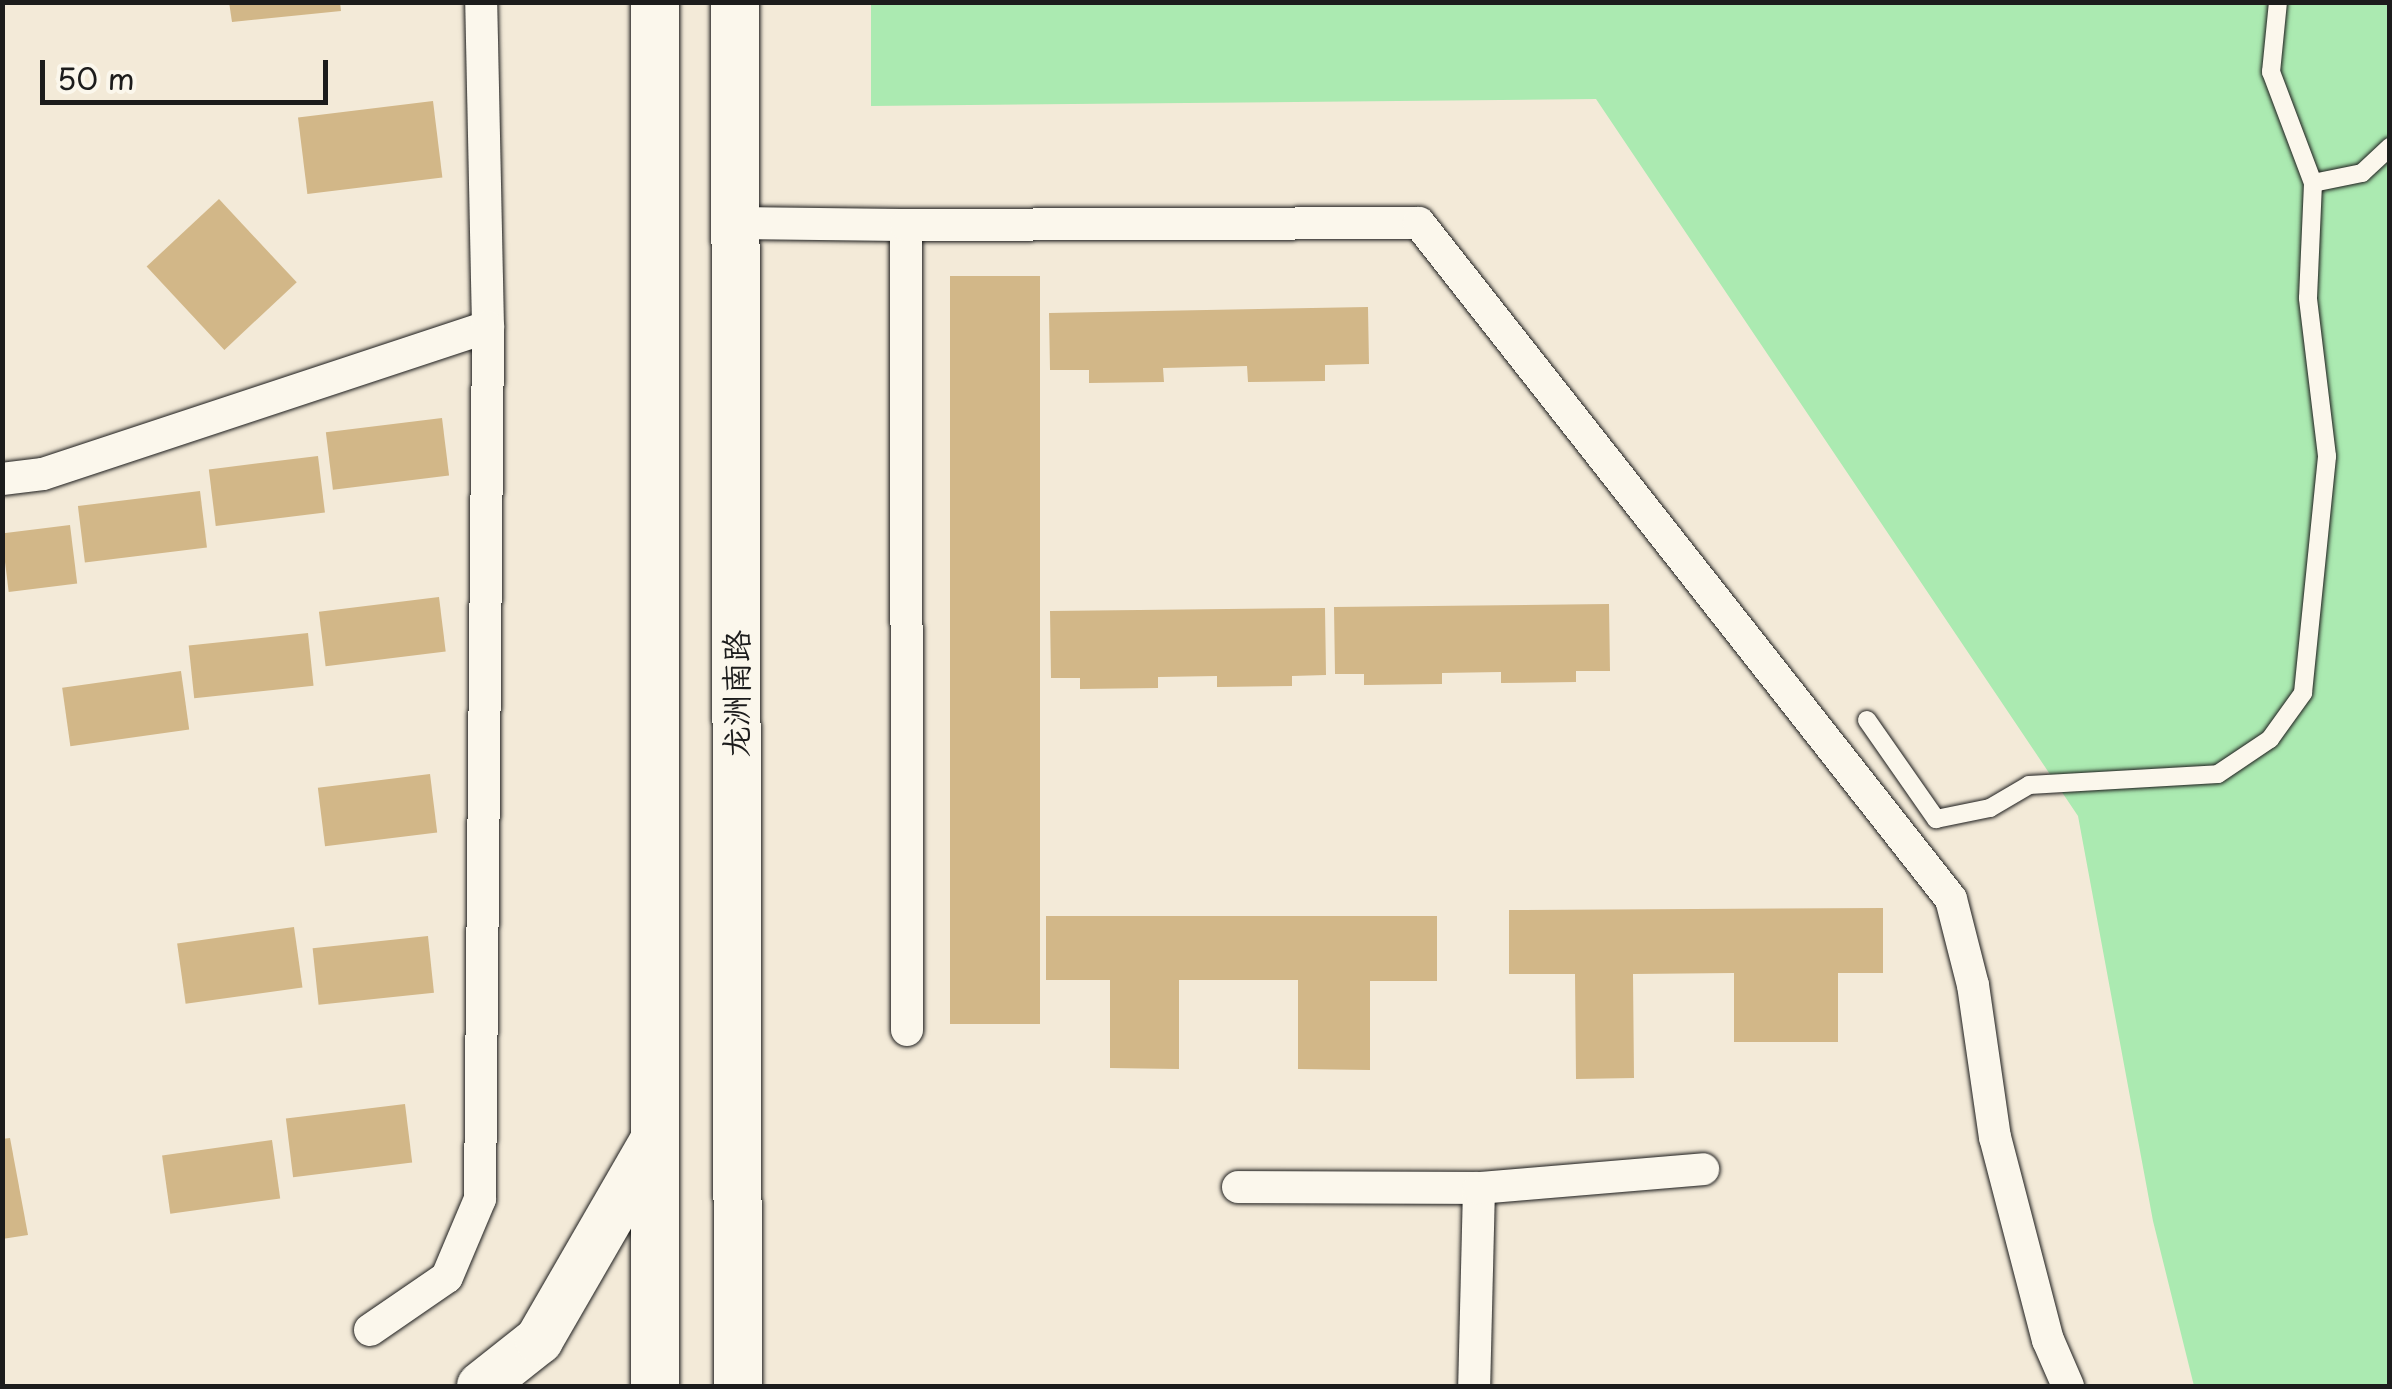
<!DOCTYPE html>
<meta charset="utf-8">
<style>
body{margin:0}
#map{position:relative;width:2392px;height:1389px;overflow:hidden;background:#f3ead8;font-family:"Playpen Sans","LXGW WenKai TC",sans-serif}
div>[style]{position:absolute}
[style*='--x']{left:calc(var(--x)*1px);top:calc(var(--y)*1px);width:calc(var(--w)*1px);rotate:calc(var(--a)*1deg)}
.green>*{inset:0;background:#abeab1}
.building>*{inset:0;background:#d2b788;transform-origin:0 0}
.roads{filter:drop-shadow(0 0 2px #1c1c1c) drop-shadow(0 0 2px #1c1c1c)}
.service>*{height:18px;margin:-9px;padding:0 9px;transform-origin:9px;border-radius:9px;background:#fbf7ec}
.minor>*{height:32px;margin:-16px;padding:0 16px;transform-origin:16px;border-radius:16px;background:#fbf7ec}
.secondary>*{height:48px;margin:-24px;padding:0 24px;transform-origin:24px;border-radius:24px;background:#fbf7ec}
span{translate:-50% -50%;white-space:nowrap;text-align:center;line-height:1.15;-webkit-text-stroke:9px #fbf7ec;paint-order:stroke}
.street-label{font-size:32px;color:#1c1c1c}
.frame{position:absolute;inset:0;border:5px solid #1c1c1c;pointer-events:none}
.scale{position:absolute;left:40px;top:60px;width:288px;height:45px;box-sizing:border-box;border:5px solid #1c1c1c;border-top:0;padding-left:12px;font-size:30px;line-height:35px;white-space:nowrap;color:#1c1c1c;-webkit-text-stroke:8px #fbf7ec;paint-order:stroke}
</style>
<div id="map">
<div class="green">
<i style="clip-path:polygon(871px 3px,2389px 3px,2389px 1386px,2194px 1386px,2153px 1221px,2078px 816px,1596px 99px,871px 106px)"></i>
</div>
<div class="building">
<i style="clip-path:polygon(229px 2px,340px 2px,341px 11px,232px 22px)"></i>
<i style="left:433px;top:101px;width:77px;height:136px;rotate:83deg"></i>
<i style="left:219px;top:199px;width:114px;height:99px;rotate:47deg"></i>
<i style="left:950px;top:276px;width:90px;height:748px"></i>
<i style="clip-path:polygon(1368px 307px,1369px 364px,1325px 365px,1325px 381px,1248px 382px,1247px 366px,1163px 368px,1164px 382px,1089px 383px,1089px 370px,1050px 370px,1049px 313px)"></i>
<i style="left:442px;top:418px;width:58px;height:117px;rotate:83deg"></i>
<i style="left:318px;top:456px;width:57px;height:110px;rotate:83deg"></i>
<i style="left:200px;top:491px;width:57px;height:123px;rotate:83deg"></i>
<i style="left:70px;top:525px;width:59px;height:69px;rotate:83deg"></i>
<i style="left:439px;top:597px;width:55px;height:121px;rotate:83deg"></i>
<i style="clip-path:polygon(1609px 604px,1610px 671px,1576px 671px,1576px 682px,1501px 683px,1501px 672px,1442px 673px,1442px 684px,1364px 685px,1364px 674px,1335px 674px,1334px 607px)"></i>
<i style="clip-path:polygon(1325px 608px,1326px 675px,1292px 676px,1292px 686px,1217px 687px,1217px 676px,1158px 677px,1158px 688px,1080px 689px,1080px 678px,1051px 678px,1050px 611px)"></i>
<i style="left:308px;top:633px;width:53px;height:120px;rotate:84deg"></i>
<i style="left:181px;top:671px;width:59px;height:120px;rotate:82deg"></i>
<i style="left:430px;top:774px;width:59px;height:113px;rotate:83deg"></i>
<i style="clip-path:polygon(1883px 908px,1883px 973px,1838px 973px,1838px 1042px,1734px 1042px,1734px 973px,1633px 974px,1634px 1078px,1576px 1079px,1575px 974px,1509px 974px,1509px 910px)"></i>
<i style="clip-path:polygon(1046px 916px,1437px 916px,1437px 981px,1370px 981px,1370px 1070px,1298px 1069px,1298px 980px,1179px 980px,1179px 1069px,1110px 1068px,1110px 980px,1046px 980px)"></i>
<i style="left:294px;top:927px;width:61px;height:118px;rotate:82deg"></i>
<i style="left:428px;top:936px;width:57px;height:116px;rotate:84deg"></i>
<i style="left:405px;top:1104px;width:59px;height:120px;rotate:83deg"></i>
<i style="clip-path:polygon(10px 1138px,28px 1235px,2px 1239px,2px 1139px)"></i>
<i style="left:272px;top:1140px;width:59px;height:111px;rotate:82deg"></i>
</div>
<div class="roads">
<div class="service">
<i style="--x:2313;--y:183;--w:50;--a:-11.5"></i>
<i style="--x:2362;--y:173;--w:38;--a:-43"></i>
<i style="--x:1867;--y:720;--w:121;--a:55.1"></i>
<i style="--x:1936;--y:819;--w:55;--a:-11.5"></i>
<i style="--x:1990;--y:808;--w:45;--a:-30.5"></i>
<i style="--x:2029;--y:785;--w:189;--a:-3.3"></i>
<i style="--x:2218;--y:774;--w:63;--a:-33.9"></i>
<i style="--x:2270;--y:739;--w:57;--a:-54.3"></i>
<i style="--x:2303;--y:693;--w:238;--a:-84.2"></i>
<i style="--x:2327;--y:456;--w:159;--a:-96.9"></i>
<i style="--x:2308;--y:298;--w:115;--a:-87.5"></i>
<i style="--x:2313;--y:183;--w:119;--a:-110.7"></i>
<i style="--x:2271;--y:72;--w:70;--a:-84.3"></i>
</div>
<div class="minor">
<i style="--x:732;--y:223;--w:174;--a:0.7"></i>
<i style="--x:2;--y:479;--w:41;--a:-7"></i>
<i style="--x:43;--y:474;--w:469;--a:-18.3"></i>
<i style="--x:488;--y:327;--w:325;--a:-91.2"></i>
<i style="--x:907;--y:1030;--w:805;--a:-90.07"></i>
<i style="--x:906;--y:225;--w:513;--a:-0.22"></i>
<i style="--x:1419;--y:223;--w:860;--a:51.8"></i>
<i style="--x:1951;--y:899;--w:89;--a:75.7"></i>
<i style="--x:1973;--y:985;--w:154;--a:81.8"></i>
<i style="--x:1995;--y:1137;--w:210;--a:75.4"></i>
<i style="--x:2048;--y:1340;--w:50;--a:66.5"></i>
<i style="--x:1238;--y:1187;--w:241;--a:0.2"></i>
<i style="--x:1479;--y:1188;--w:198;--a:91.4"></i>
<i style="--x:1479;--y:1188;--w:225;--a:-4.8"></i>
<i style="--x:370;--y:1330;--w:93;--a:-34.5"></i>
<i style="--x:447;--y:1277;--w:85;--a:-67.1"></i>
<i style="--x:480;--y:1199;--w:872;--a:-89.47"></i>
</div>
<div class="secondary">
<i style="--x:735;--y:2;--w:1384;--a:89.88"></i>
<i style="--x:481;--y:1386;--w:74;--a:-38.4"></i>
<i style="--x:539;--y:1340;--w:230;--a:-60"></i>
<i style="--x:655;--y:1386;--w:1384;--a:-90"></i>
</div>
</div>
<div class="street-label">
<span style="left:735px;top:694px;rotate:-90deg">龙洲南路</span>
</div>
<div class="frame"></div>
<div class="scale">50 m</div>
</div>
